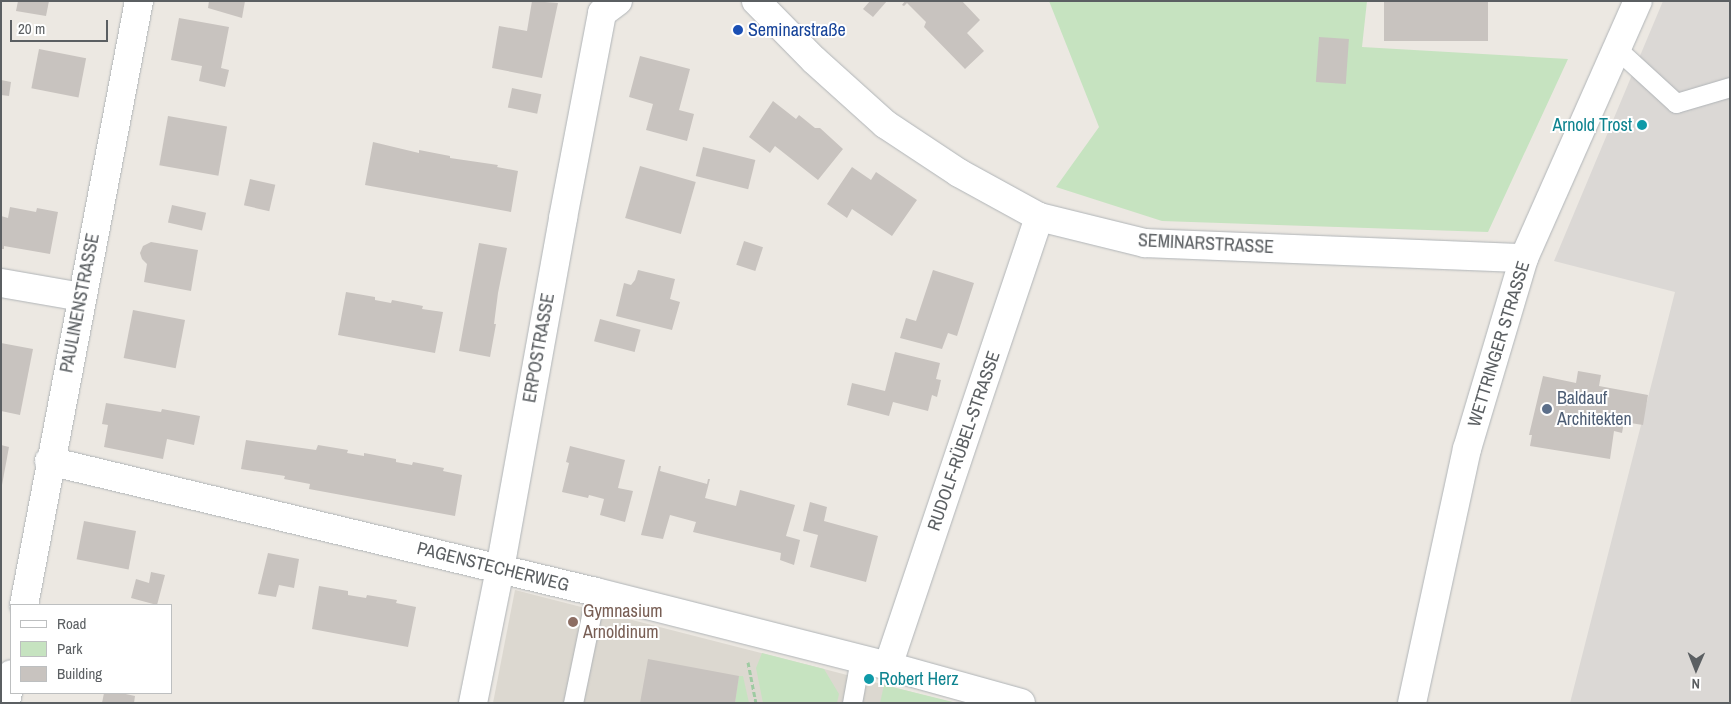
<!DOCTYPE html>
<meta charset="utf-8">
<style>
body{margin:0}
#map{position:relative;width:1731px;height:704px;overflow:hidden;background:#ece8e2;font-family:"Archivo Narrow",sans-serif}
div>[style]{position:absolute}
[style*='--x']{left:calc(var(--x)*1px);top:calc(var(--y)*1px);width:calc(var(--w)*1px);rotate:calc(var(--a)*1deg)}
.industrial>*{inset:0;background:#dbd8d5}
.education>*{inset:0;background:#dcd8d0}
.green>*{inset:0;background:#c6e3c0}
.building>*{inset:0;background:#c8c3bf;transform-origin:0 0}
.path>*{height:3px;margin-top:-1.5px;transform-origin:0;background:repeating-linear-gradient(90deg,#9ecba2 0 5px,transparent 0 7.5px)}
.roads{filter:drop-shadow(0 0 1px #b0b4b7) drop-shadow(0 0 1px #b0b4b7)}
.lane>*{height:19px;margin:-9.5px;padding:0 9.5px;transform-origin:9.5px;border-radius:9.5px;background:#fff}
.street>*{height:28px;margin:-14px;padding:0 14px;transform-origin:14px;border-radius:14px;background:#fff}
.secondary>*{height:28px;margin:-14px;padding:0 14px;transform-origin:14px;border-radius:14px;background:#fff}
.dots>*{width:14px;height:14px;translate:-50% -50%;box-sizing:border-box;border:2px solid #fff;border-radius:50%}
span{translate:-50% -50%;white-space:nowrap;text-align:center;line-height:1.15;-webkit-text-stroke:4px #fff;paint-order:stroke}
.transit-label{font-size:18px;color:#164399}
.left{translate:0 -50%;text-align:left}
.culture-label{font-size:18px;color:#0d838f}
.right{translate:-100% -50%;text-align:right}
.street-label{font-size:18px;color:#5b5f62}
.service-label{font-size:18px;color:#4e5e75}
.education-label{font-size:18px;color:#785e54}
.frame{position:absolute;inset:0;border:2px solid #5b5f62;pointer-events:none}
.legend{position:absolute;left:10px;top:604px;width:162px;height:90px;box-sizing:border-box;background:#fff;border:1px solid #bdbfc0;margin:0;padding:6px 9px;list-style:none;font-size:15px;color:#5b5f62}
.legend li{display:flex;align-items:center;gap:10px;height:25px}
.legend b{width:25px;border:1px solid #bdbfc0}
.north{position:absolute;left:1671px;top:644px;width:50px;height:50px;-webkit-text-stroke:4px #fff;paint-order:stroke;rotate:181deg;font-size:14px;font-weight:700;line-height:20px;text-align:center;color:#5b5f62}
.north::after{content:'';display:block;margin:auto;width:18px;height:22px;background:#5b5f62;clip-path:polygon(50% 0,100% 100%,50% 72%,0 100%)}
.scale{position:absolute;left:10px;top:20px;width:98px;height:22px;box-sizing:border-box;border:2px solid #5b5f62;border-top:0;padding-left:6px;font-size:15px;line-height:18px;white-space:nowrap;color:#5b5f62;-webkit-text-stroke:4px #fff;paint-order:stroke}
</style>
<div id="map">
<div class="industrial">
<i style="clip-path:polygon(1663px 1px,1730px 1px,1730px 703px,1570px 703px,1675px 292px,1554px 261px)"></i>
</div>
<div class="education">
<i style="clip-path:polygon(515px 590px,824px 669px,954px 703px,493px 703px)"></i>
</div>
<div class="green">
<i style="clip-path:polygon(1049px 1px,1367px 1px,1362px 47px,1568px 59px,1488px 232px,1162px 221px,1056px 187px,1099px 127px)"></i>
<i style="clip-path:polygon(762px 653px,824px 669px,839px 694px,837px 703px,763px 703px,756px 668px)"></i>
<i style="clip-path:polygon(739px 676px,743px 676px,749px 703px,735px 703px)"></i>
<i style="clip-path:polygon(884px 685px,957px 703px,880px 703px)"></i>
</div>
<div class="building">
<i style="clip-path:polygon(18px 1px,49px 1px,46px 16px,16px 11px)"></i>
<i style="clip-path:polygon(209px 1px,245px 1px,242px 18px,208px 8px)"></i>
<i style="clip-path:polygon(532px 1px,558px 3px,542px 78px,492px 68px,499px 26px,527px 31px)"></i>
<i style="clip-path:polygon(870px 1px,887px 1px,873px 17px,863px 9px)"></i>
<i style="clip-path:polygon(905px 1px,962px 1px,980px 20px,967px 33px,984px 51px,965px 69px,924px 27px,926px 22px,907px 3px,904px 6px,902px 5px)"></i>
<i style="left:1384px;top:1px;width:104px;height:40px"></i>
<i style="clip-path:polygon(179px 18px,229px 27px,221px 68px,229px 70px,225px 87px,199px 81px,202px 66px,171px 60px)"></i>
<i style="left:1319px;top:37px;width:30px;height:45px;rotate:4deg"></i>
<i style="left:39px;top:49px;width:48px;height:40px;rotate:11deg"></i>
<i style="clip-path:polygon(640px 56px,690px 69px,679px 110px,694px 114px,687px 141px,646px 130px,653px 104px,629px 97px)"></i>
<i style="clip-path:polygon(1px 80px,11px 82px,9px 96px,1px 95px)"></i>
<i style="left:512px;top:88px;width:30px;height:20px;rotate:12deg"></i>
<i style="clip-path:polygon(773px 101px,796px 119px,799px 115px,815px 128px,820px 128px,843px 149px,818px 180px,775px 146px,770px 153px,749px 137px)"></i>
<i style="left:168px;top:116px;width:60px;height:50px;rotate:10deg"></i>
<i style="clip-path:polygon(373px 142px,419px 153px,419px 150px,450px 156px,450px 158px,498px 165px,497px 167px,518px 171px,511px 212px,365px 185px)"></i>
<i style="left:703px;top:147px;width:54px;height:30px;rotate:14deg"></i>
<i style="left:640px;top:166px;width:58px;height:54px;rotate:16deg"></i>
<i style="clip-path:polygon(852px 167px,871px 180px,876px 172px,917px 200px,892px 236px,852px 209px,847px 218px,827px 204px)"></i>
<i style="left:250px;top:179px;width:26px;height:27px;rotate:13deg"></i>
<i style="left:172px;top:205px;width:35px;height:18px;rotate:13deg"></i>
<i style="clip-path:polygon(10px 207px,36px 212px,37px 208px,58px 212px,50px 254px,4px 246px,4px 249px,1px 249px,1px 216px,8px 218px)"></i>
<i style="left:744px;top:241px;width:20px;height:25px;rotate:18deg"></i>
<i style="clip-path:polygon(151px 242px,198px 250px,191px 291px,144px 282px,147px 264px,142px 259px,140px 253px,143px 246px)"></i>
<i style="clip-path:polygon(479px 243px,507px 248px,498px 293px,494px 324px,496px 324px,490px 357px,459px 351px)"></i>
<i style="clip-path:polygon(638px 270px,675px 279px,670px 299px,680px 302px,672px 330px,616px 316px,624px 283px,631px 285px,635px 280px)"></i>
<i style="clip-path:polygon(933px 270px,974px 283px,957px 336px,948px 333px,942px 349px,900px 338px,906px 318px,916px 321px)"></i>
<i style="clip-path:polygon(346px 292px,375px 297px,375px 300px,391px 303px,392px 300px,423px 306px,422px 309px,443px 312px,435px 353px,338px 335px)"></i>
<i style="left:133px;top:310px;width:53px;height:49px;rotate:11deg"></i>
<i style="left:600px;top:319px;width:42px;height:23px;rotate:15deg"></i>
<i style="clip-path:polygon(1px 343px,33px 349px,20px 415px,1px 411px)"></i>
<i style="clip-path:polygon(895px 352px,940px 363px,936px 379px,941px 380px,937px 397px,932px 395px,928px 411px,893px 402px,889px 416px,847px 405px,852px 383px,885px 391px)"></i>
<i style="clip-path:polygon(1578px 371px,1601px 375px,1599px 386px,1648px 395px,1643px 425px,1624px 422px,1622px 433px,1614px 431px,1610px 459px,1530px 446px,1532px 435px,1529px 435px,1543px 376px,1576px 383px)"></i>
<i style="clip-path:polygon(106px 403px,161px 412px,162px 409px,200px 416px,194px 445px,167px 439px,163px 459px,104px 447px,108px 425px,102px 424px)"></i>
<i style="clip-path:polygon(246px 440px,316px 450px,318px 445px,348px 450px,347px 453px,364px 456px,364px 453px,396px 459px,396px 462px,412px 465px,413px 462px,444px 468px,443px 471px,462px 475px,455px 516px,309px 489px,310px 484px,284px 479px,285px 476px,241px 469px)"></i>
<i style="clip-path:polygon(1px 445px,9px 447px,2px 485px,1px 485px)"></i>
<i style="clip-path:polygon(570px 446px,625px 460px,618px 488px,633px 491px,625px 522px,600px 515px,604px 499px,589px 495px,588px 498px,562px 492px,569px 463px,566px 462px)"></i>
<i style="clip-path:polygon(659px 466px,661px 466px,660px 471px,707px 484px,708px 479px,710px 479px,705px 498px,736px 506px,740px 490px,795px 505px,786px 536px,800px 540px,794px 565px,780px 560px,781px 553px,693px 532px,696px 522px,670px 515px,663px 539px,641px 535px)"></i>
<i style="clip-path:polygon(810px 502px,827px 507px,824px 521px,878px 536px,866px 582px,810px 567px,818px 535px,803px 531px)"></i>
<i style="left:84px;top:521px;width:53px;height:39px;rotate:11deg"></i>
<i style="clip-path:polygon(268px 553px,299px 559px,294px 588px,279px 585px,276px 597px,258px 594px)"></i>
<i style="clip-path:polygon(151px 572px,165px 575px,157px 605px,131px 598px,136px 579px,149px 583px)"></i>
<i style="clip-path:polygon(319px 586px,348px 591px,348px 595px,366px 598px,367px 595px,397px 600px,396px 603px,416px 607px,408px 647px,312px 629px)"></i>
<i style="clip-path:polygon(648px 659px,739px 676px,735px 703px,640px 703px)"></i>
<i style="clip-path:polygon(104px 693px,121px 693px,135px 696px,134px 703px,102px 703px)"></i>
</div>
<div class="path">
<i style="--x:748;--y:662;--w:42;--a:79"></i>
</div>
<div class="roads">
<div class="lane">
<i style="--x:1617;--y:49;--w:80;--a:42.5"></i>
<i style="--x:1676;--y:103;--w:56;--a:-16.5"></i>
<i style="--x:573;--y:703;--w:113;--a:-78.3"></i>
<i style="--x:852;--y:703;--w:45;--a:-79.7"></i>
</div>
<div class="street">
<i style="--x:756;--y:1;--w:83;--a:45.5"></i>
<i style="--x:814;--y:60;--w:96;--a:42"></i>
<i style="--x:885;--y:124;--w:89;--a:33.5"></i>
<i style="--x:959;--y:173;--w:91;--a:28.8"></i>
<i style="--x:1039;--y:217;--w:109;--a:13.8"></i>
<i style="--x:1145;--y:243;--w:379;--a:2.3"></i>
<i style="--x:1;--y:283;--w:81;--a:9.9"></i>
<i style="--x:49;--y:461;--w:562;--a:13.47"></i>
<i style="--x:596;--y:592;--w:301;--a:14.2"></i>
<i style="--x:888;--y:666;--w:138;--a:15.5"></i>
<i style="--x:24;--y:605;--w:615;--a:-79.22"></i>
<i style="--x:888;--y:666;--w:474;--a:-71.4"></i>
<i style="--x:6;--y:703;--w:29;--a:-80"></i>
<i style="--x:473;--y:703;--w:137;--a:-78.6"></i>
<i style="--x:500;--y:569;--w:357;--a:-79.8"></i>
<i style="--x:563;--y:218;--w:209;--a:-79.2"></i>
<i style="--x:602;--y:13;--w:20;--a:-37"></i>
</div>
<div class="secondary">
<i style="--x:1412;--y:703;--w:260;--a:-77.8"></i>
<i style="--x:1467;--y:449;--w:199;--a:-73.4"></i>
<i style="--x:1524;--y:258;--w:281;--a:-66.1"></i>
</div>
</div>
<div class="dots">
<i style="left:738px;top:30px;background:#1a4fb4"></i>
<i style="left:1642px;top:125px;background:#0f9aa8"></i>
<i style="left:1547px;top:409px;background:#5c6f8a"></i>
<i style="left:573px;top:622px;background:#8d6e63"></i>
<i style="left:869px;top:679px;background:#0f9aa8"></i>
</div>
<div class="transit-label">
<span class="left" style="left:748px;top:30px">Seminarstraße</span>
</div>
<div class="culture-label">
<span class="right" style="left:1632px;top:125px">Arnold Trost</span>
<span class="left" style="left:879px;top:679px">Robert Herz</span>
</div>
<div class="street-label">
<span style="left:1206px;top:244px;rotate:3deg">SEMINARSTRASSE</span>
<span style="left:80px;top:303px;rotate:-79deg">PAULINENSTRASSE</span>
<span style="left:1499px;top:344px;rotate:-73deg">WETTRINGER STRASSE</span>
<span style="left:539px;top:348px;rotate:-80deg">ERPOSTRASSE</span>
<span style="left:964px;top:441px;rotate:-71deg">RUDOLF-RÜBEL-STRASSE</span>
<span style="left:493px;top:567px;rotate:14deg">PAGENSTECHERWEG</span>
</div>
<div class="service-label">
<span class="left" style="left:1557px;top:409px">Baldauf<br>Architekten</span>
</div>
<div class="education-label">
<span class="left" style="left:583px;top:622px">Gymnasium<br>Arnoldinum</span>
</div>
<div class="frame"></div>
<ul class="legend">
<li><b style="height:6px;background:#fff"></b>Road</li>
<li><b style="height:14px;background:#c6e3c0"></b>Park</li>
<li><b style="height:14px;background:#c8c3bf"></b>Building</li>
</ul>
<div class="north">N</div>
<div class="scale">20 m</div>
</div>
